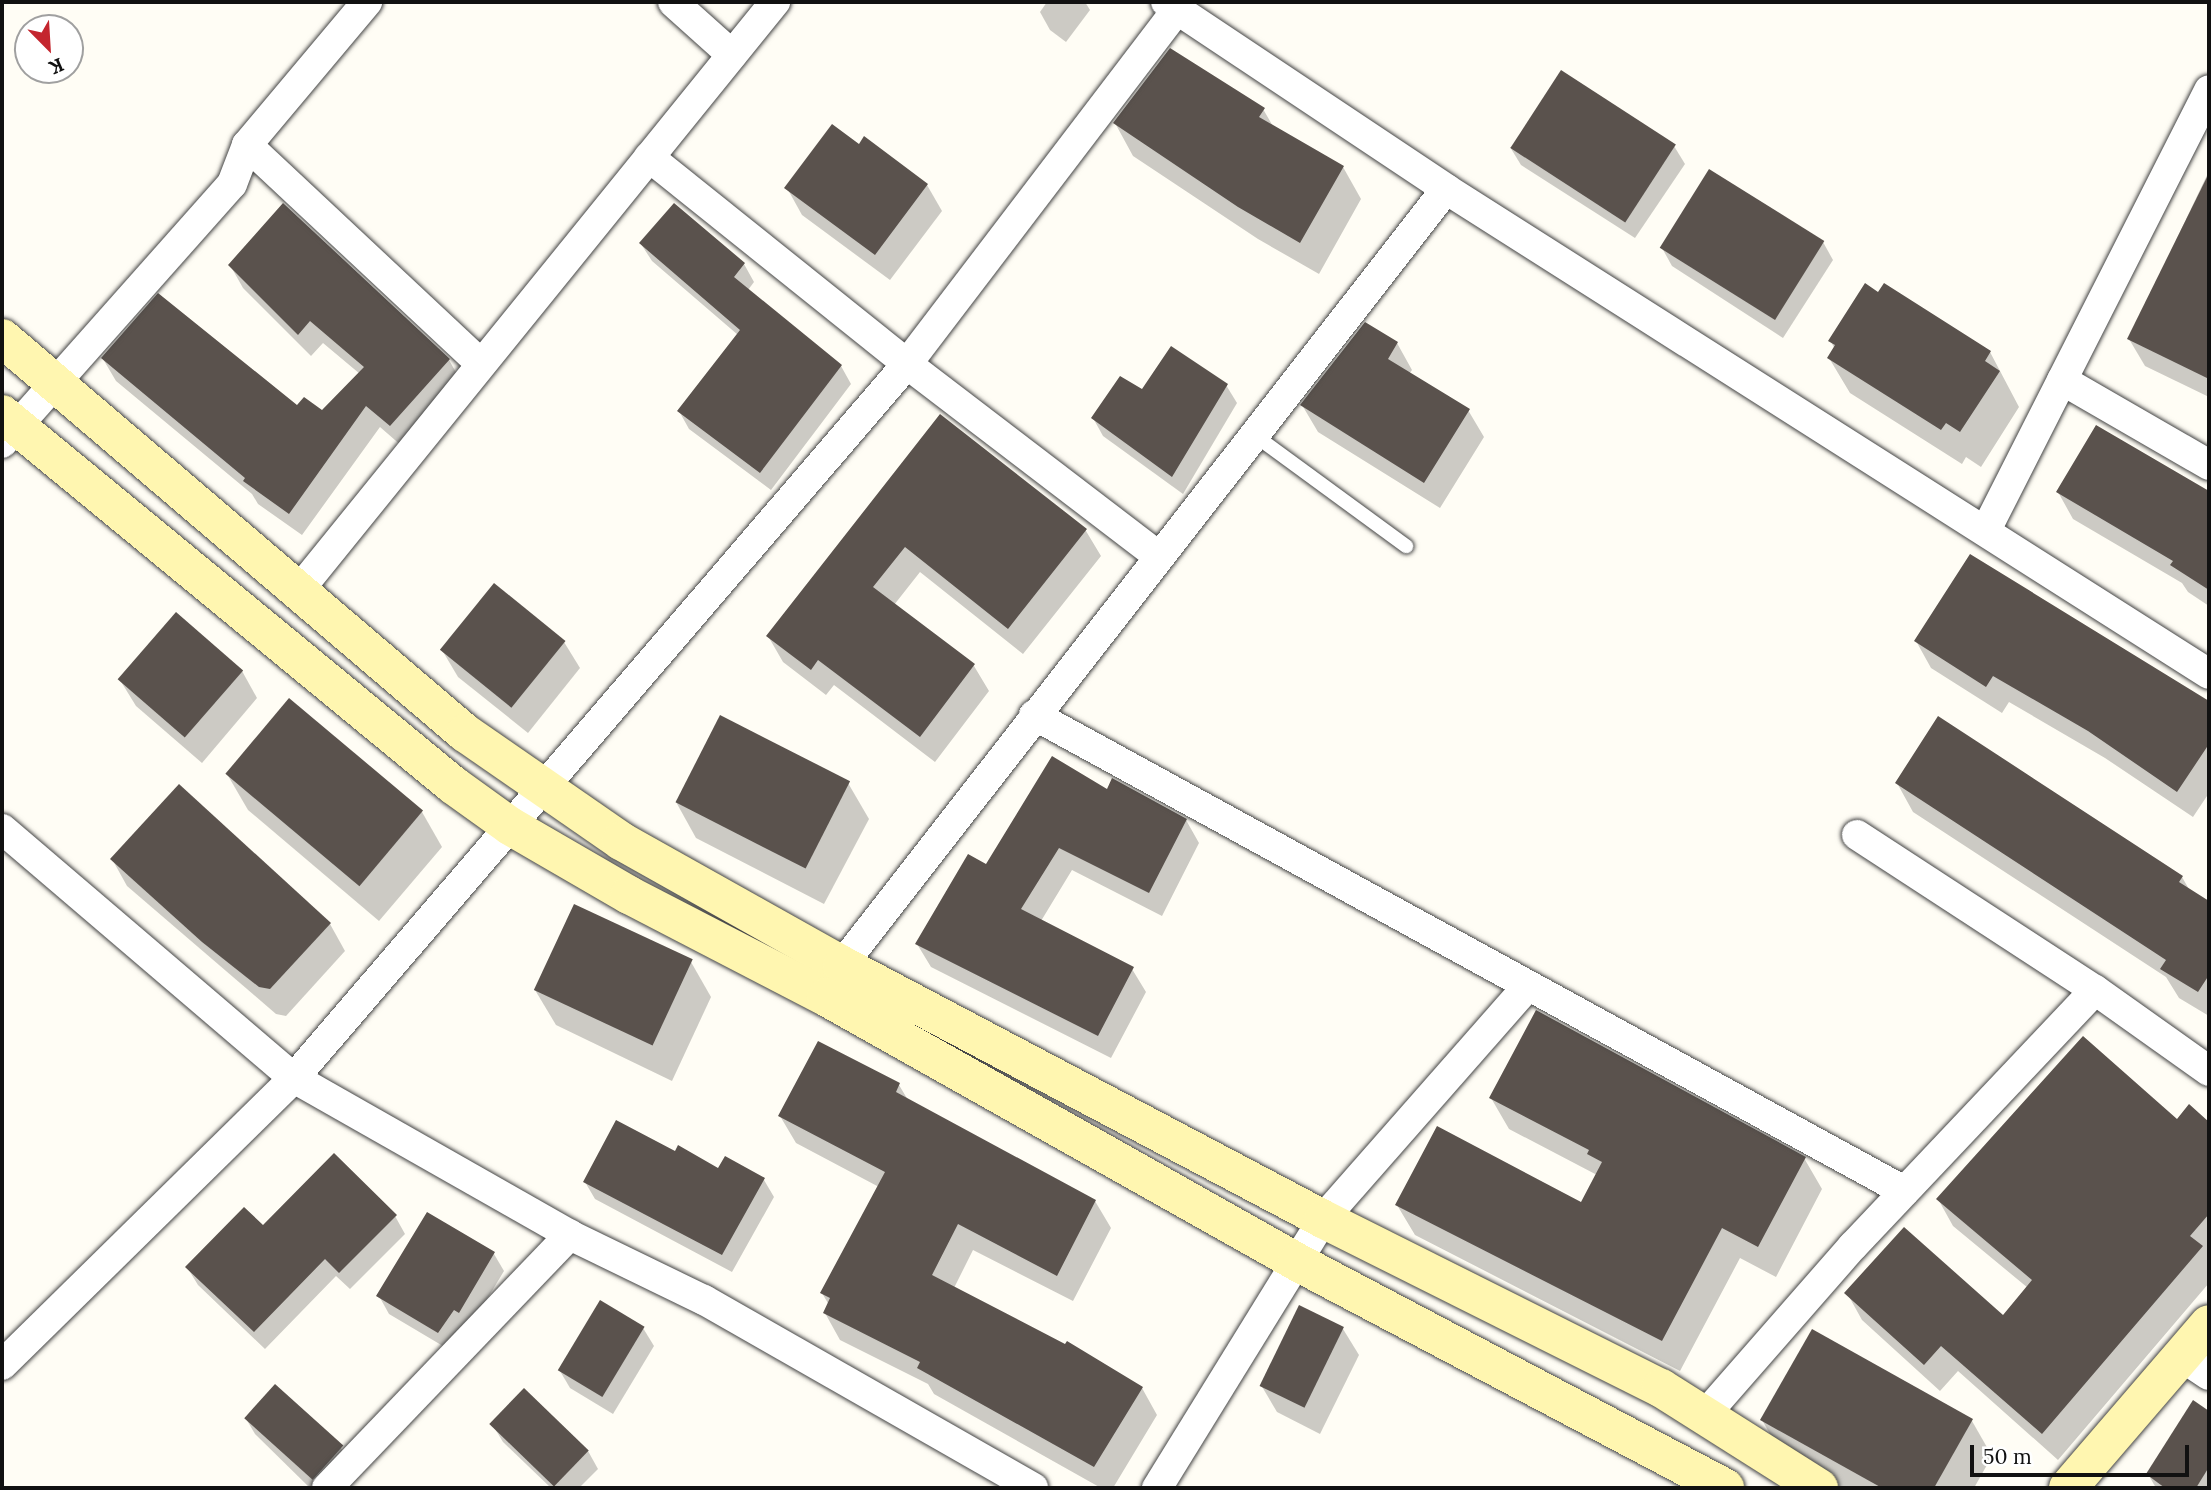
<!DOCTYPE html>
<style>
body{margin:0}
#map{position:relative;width:2211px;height:1490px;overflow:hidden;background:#fffdf5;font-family:Lora,serif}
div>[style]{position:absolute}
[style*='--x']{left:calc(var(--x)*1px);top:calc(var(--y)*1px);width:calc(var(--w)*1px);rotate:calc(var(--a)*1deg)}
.shadow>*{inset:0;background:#0003}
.building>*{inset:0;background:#5a524d;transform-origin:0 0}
.roads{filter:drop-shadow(0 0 2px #444) drop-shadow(0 0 2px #444)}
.lane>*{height:14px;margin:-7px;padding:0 7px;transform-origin:7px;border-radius:7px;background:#fff}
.street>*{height:30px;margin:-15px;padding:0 15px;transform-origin:15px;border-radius:15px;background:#fff}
.secondary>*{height:38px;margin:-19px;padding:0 19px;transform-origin:19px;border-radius:19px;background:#fff6b0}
span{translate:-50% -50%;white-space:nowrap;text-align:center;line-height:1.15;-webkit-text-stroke:7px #fff;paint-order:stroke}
.frame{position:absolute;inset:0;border:4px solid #111;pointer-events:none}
.north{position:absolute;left:14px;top:14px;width:70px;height:70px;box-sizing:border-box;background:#fff;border:2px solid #a0a0a0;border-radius:50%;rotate:156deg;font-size:19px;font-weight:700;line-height:28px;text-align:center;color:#111}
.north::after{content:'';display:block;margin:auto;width:24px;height:32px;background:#c4262e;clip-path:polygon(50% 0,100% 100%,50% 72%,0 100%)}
.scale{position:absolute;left:1970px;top:1445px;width:219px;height:32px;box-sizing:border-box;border:4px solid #111;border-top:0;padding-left:9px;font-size:21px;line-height:24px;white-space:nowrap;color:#111;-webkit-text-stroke:5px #fff;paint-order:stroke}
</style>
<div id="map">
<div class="shadow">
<i style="clip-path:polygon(1047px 2px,1085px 2px,1090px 10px,1066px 42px,1050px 30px,1040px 12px)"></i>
<i style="clip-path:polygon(1263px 109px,1274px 128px,1343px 167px,1361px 199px,1319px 274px,1258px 239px,1133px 156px,1115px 123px)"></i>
<i style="clip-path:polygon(859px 146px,927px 185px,942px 211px,890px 280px,802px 215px,787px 188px)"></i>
<i style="clip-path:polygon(1674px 146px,1685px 164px,1635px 238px,1521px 165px,1510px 147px)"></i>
<i style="clip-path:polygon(2209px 171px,2209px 397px,2145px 366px,2129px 339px)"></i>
<i style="clip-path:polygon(283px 205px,449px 360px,462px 383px,403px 447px,380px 427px,302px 535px,258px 504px,252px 494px,116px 381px,103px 359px,323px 412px,360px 374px,323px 343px,311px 356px,243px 288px,230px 265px)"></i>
<i style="clip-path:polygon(1823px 242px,1833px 260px,1783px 338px,1672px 266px,1662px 248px)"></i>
<i style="clip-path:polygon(641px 244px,744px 264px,754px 282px,748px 290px,841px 366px,851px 384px,771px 490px,689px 429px,679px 411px,738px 335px,652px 261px)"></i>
<i style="clip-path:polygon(1831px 342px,1990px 352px,2019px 407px,1981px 467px,1966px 457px,1962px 464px,1850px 393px,1829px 358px,1835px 349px)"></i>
<i style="clip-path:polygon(1397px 343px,1412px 370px,1409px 374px,1468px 410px,1484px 437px,1440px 508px,1318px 432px,1302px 405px)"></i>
<i style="clip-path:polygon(1226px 385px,1237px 403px,1183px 494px,1103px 436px,1093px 418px,1142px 391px)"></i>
<i style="clip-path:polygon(940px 417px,1086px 531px,1101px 556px,1023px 654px,920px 572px,894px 605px,974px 666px,989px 691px,935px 762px,834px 685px,826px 695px,783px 662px,768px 636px)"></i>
<i style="clip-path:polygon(2097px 427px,2209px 493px,2209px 606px,2188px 592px,2182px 583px,2073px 519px,2058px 492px)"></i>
<i style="clip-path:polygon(1970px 556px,2209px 704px,2209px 793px,2193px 817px,2105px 758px,2009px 702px,2002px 713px,1931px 668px,1916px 641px)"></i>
<i style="clip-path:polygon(564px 642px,580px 668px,528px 733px,458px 677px,442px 650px)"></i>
<i style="clip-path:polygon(242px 671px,257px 698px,202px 763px,136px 706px,120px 680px)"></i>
<i style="clip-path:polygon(227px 774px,422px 812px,442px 847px,379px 921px,248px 810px)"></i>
<i style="clip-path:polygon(848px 783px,869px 819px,824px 904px,696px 838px,676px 802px)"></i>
<i style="clip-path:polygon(1897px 783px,2182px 877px,2190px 891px,2209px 904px,2209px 1016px,2179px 998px,2166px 977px,1913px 812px)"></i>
<i style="clip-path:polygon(179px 787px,330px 924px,345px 951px,286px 1016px,276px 1014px,127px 886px,112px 859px)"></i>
<i style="clip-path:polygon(1107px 792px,1186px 820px,1199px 843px,1162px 916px,1072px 870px,1041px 921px,1132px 969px,1146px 992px,1111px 1058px,931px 967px,917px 944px,987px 867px)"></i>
<i style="clip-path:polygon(691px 962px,711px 997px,672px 1081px,556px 1025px,535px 990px)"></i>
<i style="clip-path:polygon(899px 1085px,908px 1100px,1095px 1201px,1111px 1228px,1073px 1301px,973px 1250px,954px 1288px,1142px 1388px,1157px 1415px,1113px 1488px,1101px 1488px,934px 1394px,928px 1384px,840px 1340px,825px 1313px,829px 1305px,822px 1293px,879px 1187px,796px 1143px,780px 1116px)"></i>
<i style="clip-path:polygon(1491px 1098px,1804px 1158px,1822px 1189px,1776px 1277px,1740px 1258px,1680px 1371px,1415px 1235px,1397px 1205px,1582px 1204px,1597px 1175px,1509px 1129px)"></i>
<i style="clip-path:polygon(2190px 1107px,2209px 1124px,2209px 1283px,2058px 1460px,1958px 1371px,1940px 1391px,1862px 1320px,1847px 1293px,2003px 1318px,2028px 1288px,1953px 1226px,1938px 1199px,2177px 1121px)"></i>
<i style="clip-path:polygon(676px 1154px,719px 1171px,764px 1180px,774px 1197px,732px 1272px,595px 1199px,585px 1182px)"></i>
<i style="clip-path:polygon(428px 1214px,494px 1254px,504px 1271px,469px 1329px,448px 1349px,389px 1314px,379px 1296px)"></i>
<i style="clip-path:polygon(395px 1216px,405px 1234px,350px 1289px,336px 1276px,265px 1349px,198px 1285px,187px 1267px,263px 1228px)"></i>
<i style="clip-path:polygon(643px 1328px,654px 1346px,613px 1414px,570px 1388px,560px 1371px)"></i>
<i style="clip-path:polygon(1343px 1329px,1359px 1355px,1320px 1434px,1277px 1412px,1261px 1385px)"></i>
<i style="clip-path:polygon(2193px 1402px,2209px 1414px,2209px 1488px,2156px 1488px,2148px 1474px)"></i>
<i style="clip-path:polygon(245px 1417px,341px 1448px,351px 1465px,331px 1488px,310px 1488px,255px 1434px)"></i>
<i style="clip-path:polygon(1762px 1420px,1972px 1421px,1992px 1456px,1974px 1488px,1841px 1488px,1782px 1455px)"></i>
<i style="clip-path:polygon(492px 1424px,588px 1451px,598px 1469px,579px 1488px,551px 1488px,503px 1442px)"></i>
</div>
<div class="building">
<i style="clip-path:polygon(1170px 48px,1265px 108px,1259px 117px,1344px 166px,1300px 243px,1238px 207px,1113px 123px)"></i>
<i style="left:1561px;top:70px;width:137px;height:93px;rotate:33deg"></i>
<i style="clip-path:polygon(832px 124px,859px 144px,864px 136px,928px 184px,875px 255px,784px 188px)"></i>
<i style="left:1709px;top:169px;width:136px;height:93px;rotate:32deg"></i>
<i style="clip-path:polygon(2209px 173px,2209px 379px,2127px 339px)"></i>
<i style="clip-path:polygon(283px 203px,450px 359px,390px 426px,366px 406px,289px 514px,243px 481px,245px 478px,101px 358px,158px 293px,297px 405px,304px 397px,322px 410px,364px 367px,310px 321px,298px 335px,228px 265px)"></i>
<i style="clip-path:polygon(674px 203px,745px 263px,734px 277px,842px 365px,760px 473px,677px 411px,740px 330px,639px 243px)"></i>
<i style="clip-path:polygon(1865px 283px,1878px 292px,1884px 283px,1991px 351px,1985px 361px,2000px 371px,1960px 432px,1946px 423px,1941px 430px,1827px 358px,1835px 345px,1828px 341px)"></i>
<i style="clip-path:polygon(1365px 322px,1398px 342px,1388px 359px,1470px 409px,1424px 483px,1300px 405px)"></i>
<i style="clip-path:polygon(1171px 346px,1228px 384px,1172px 477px,1091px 418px,1120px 376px,1142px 389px)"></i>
<i style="clip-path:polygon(940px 414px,1087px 529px,1008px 629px,905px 547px,873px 587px,975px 664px,920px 737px,818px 660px,811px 670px,766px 636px)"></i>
<i style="clip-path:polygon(2096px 425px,2209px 491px,2209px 590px,2170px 565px,2173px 561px,2056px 492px)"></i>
<i style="clip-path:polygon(1970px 554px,2209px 701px,2209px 744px,2177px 792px,2088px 731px,1993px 676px,1986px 687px,1914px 641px)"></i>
<i style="left:494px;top:583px;width:92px;height:86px;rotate:39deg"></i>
<i style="left:176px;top:612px;width:89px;height:89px;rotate:41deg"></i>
<i style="left:289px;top:698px;width:175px;height:99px;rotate:40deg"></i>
<i style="left:720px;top:715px;width:146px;height:98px;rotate:27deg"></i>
<i style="clip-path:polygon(1938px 716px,2183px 876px,2179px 882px,2209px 901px,2209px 975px,2198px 992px,2160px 969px,2166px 960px,1895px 783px)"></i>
<i style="clip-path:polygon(1052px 756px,1107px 789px,1112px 778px,1187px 819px,1149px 893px,1059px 848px,1021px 909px,1134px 967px,1098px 1036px,915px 944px,968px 854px,986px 864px)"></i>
<i style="clip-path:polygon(179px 784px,331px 923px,270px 989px,259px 987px,202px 942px,110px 859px)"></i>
<i style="left:574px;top:904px;width:131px;height:95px;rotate:25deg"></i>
<i style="clip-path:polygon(1536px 1010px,1806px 1157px,1758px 1247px,1722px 1228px,1662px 1341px,1395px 1205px,1437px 1126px,1581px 1202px,1602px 1162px,1587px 1154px,1589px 1150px,1489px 1098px)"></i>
<i style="clip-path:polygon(2083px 1036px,2177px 1119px,2189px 1104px,2209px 1122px,2209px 1214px,2190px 1236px,2203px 1246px,2042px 1434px,1941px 1346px,1924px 1365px,1844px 1293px,1904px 1227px,2003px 1315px,2032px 1280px,1936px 1199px)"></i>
<i style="clip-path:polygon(818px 1041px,900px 1083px,896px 1092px,1096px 1200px,1057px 1276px,958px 1224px,932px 1275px,1065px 1344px,1067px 1341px,1143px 1387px,1094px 1467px,917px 1368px,920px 1362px,823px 1313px,830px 1298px,820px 1293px,885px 1172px,778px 1116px)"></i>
<i style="clip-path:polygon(616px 1120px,675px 1151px,678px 1145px,718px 1168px,725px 1156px,765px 1178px,722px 1255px,583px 1182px)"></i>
<i style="clip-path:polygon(334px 1153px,397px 1215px,339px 1273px,325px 1259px,254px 1332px,185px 1267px,244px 1207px,263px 1225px)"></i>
<i style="clip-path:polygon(427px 1212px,495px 1252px,459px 1313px,454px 1310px,438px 1333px,376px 1296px)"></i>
<i style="left:600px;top:1300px;width:52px;height:82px;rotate:31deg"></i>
<i style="left:1299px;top:1305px;width:50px;height:90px;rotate:26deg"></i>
<i style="clip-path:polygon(1812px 1329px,1973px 1419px,1934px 1488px,1882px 1488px,1760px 1420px)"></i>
<i style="left:275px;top:1384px;width:92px;height:46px;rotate:42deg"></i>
<i style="left:524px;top:1388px;width:90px;height:50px;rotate:44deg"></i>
<i style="clip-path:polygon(2193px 1400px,2209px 1411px,2209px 1467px,2196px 1488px,2165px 1488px,2146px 1474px)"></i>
</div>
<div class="roads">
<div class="lane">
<i style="--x:1253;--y:434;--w:190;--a:36.2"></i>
</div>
<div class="street">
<i style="--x:673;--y:2;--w:79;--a:41.9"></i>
<i style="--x:1166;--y:2;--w:337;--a:33.7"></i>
<i style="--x:1446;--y:189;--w:904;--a:32.44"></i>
<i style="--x:247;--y:145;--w:320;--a:43.1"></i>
<i style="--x:649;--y:157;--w:331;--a:38.7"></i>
<i style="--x:907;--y:364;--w:315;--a:37.4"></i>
<i style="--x:2062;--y:380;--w:170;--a:30"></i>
<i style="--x:2;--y:443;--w:346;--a:-48.4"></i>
<i style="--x:232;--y:184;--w:42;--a:-69"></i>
<i style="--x:247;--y:145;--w:187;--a:-50"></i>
<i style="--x:1986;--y:530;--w:493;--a:-63.1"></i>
<i style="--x:299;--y:590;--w:757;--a:-51.01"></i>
<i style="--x:1034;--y:715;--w:992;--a:28.68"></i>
<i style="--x:2;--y:829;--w:384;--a:40.5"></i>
<i style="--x:294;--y:1078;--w:318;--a:29.6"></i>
<i style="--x:570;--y:1235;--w:149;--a:25.9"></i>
<i style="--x:704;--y:1300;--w:379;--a:29.7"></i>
<i style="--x:1857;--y:835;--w:284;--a:33.1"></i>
<i style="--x:2095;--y:990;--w:140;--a:35.4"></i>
<i style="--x:842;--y:965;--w:983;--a:-52.1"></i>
<i style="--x:2182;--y:1357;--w:32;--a:34"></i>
<i style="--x:2;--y:1365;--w:409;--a:-44.5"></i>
<i style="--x:294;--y:1078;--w:941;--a:-49.35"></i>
<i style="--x:907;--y:364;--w:445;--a:-52.7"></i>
<i style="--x:1704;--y:1416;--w:226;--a:-48.8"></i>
<i style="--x:1853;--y:1246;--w:352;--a:-46.6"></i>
<i style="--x:327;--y:1488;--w:351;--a:-46.2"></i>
<i style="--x:1157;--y:1488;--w:316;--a:-58.3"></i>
<i style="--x:1323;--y:1219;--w:308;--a:-48.7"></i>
</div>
<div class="secondary">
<i style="--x:2;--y:338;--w:609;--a:40.47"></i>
<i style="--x:465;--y:733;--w:190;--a:34.7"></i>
<i style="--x:621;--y:841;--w:253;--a:29.3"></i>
<i style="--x:842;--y:965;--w:544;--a:27.84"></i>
<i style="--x:1323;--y:1219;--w:378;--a:26.6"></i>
<i style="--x:1661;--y:1388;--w:187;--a:32.3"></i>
<i style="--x:2;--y:414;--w:584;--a:39.44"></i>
<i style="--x:453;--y:785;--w:70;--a:35.7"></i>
<i style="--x:510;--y:826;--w:138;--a:30.1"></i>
<i style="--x:629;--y:895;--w:222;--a:27.4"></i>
<i style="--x:826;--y:997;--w:540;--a:29.36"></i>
<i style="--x:1297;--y:1262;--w:484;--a:27.8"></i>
<i style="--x:2068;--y:1488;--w:216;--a:-49.3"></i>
</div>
</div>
<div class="frame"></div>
<div class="north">K</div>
<div class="scale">50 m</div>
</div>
